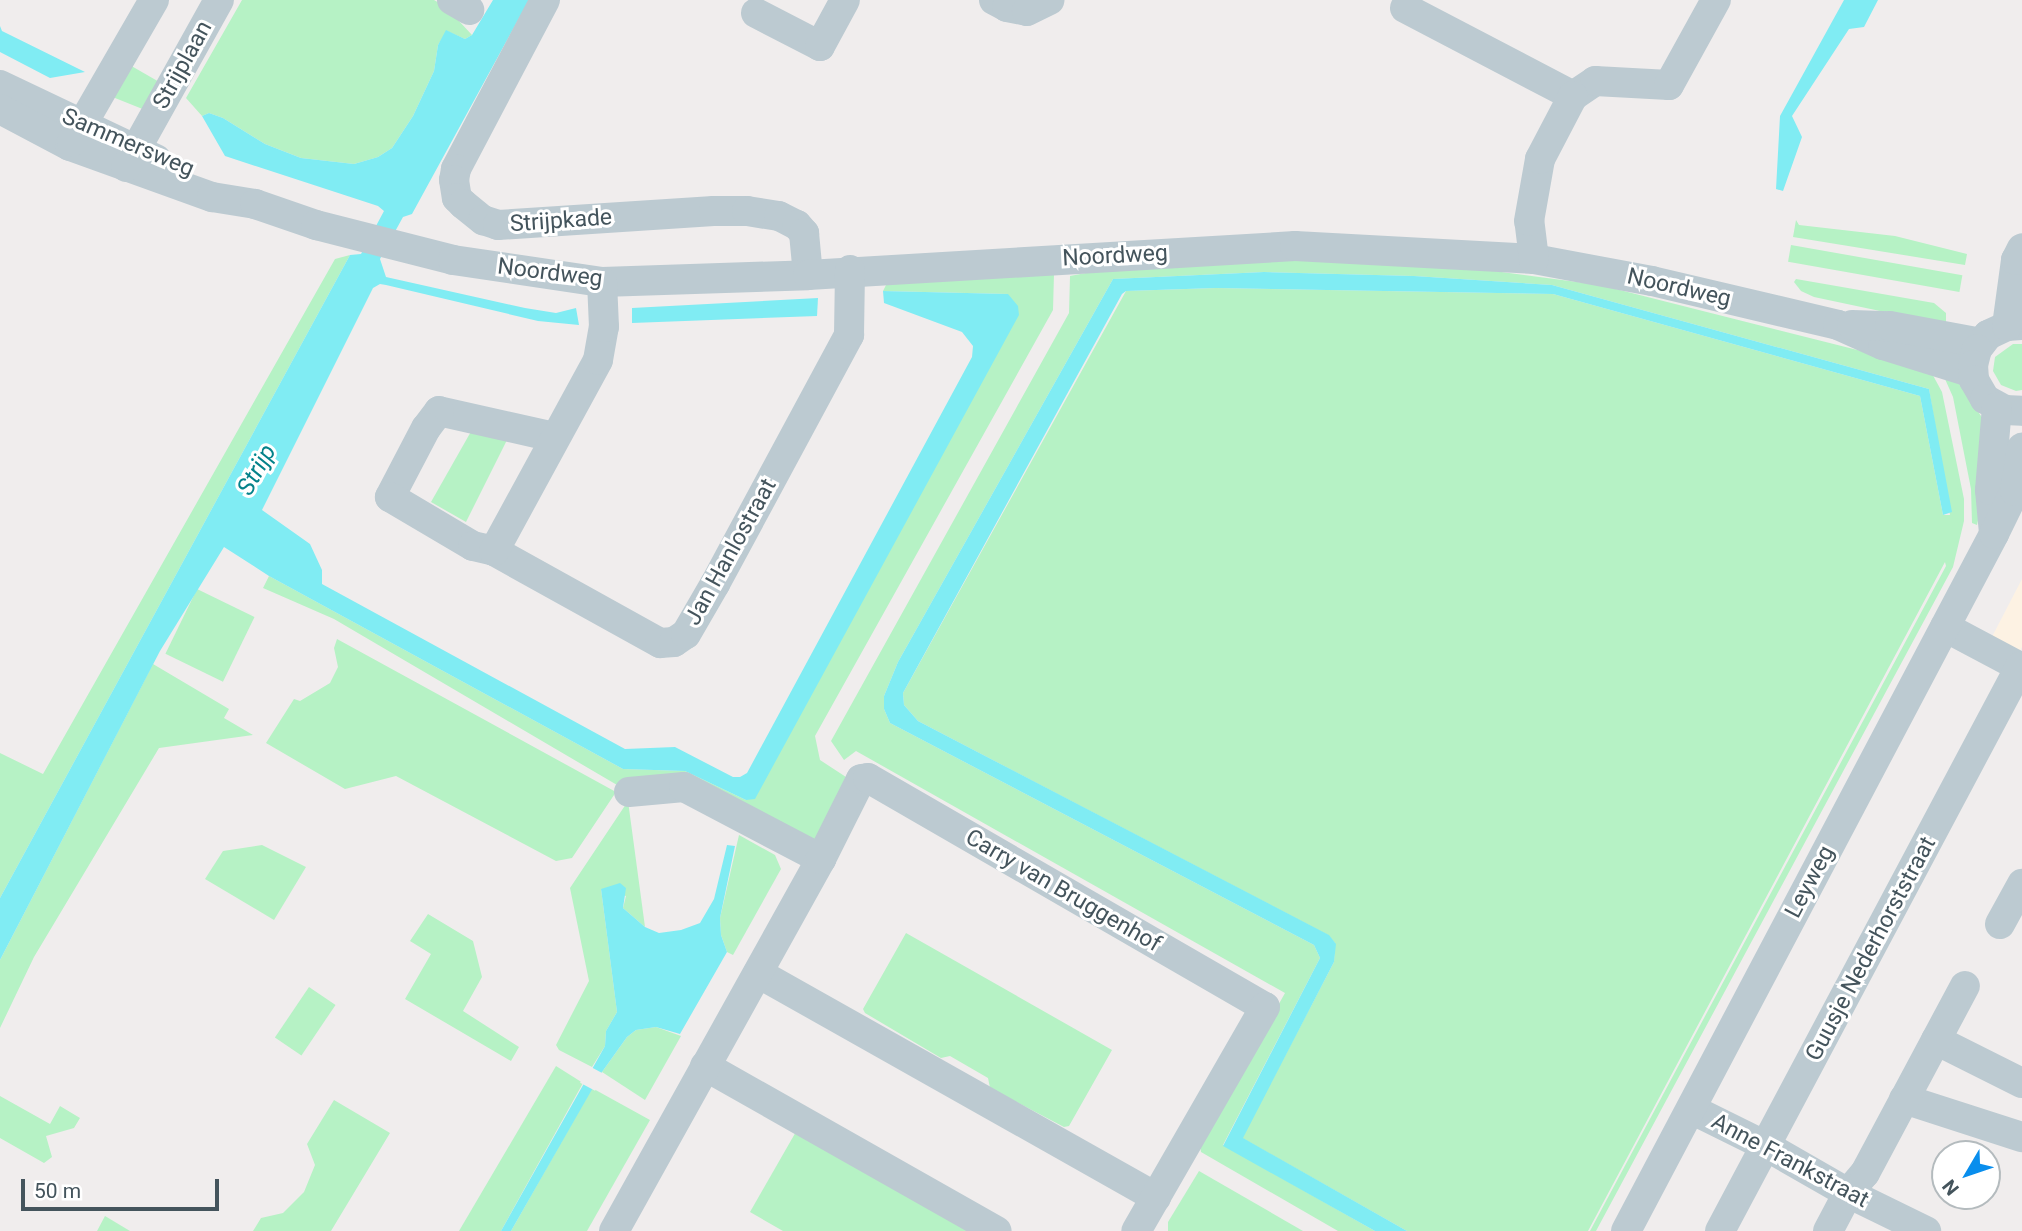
<!DOCTYPE html>
<style>
body{margin:0}
#map{position:relative;width:2022px;height:1231px;overflow:hidden;background:#f0eded;font-family:Roboto,sans-serif}
div>[style]{position:absolute}
[style*='--x']{left:calc(var(--x)*1px);top:calc(var(--y)*1px);width:calc(var(--w)*1px);rotate:calc(var(--a)*1deg)}
.commercial>*{inset:0;background:#fdf2e3}
.green>*{inset:0;background:#b6f2c5;transform-origin:0 0}
.water>*{inset:0;background:#80ecf3}
.pier>*{inset:0;background:#f0eded;transform-origin:0 0}
.minor>*{height:30px;margin:-15px;padding:0 15px;transform-origin:15px;border-radius:15px;background:#bccad1}
span{translate:-50% -50%;white-space:nowrap;text-align:center;line-height:1.15;-webkit-text-stroke:6px #fff;paint-order:stroke}
.street-label{font-size:23px;color:#44545c}
.water-label{font-size:24px;color:#04828a;font-style:italic}
.north{position:absolute;left:1931px;top:1140px;width:70px;height:70px;box-sizing:border-box;background:#fff;border:2px solid #b4bbbe;border-radius:50%;rotate:231deg;font-size:19px;font-weight:700;line-height:28px;text-align:center;color:#44545c}
.north::after{content:'';display:block;margin:auto;width:24px;height:32px;background:#098eed;clip-path:polygon(50% 0,100% 100%,50% 72%,0 100%)}
.scale{position:absolute;left:21px;top:1179px;width:198px;height:32px;box-sizing:border-box;border:4px solid #44545c;border-top:0;padding-left:9px;font-size:21px;line-height:24px;white-space:nowrap;color:#44545c;-webkit-text-stroke:5px #fff;paint-order:stroke}
</style>
<div id="map">
<div class="commercial">
<i style="clip-path:polygon(2022px 579px,2022px 647px,2008px 673px,1981px 658px)"></i>
</div>
<div class="green">
<i style="clip-path:polygon(242px 0,434px 0,446px 7px,472px 35px,465px 39px,447px 31px,438px 45px,434px 71px,413px 116px,392px 148px,378px 157px,354px 164px,301px 158px,265px 144px,223px 118px,209px 113px,202px 116px,186px 98px)"></i>
<i style="clip-path:polygon(128px 64px,161px 83px,145px 110px,110px 96px)"></i>
<i style="clip-path:polygon(1796px 220px,1799px 225px,1895px 236px,1967px 254px,1965px 265px,1793px 237px)"></i>
<i style="left:1791px;top:245px;width:174px;height:17px;rotate:10deg"></i>
<i style="clip-path:polygon(350px 255px,0 898px,0 753px,43px 774px,335px 259px)"></i>
<i style="clip-path:polygon(1287px 259px,1479px 269px,1600px 285px,1929px 368px,1942px 392px,1964px 499px,1964px 521px,1953px 567px,1596px 1231px,1590px 1231px,1946px 566px,1945px 562px,1588px 1231px,1407px 1231px,1242px 1138px,1334px 962px,1335px 943px,1328px 935px,918px 721px,904px 705px,903px 693px,1126px 291px,1216px 288px,1553px 294px,1920px 396px,1943px 515px,1950px 515px,1929px 389px,1552px 285px,1414px 276px,1264px 272px,1113px 279px,898px 662px,884px 696px,884px 709px,890px 723px,1314px 945px,1320px 958px,1223px 1145px,1375px 1231px,1338px 1231px,1201px 1152px,1200px 1145px,1285px 993px,856px 751px,844px 760px,831px 741px,1069px 313px,1070px 276px,1112px 268px)"></i>
<i style="clip-path:polygon(1054px 274px,1053px 310px,815px 736px,820px 760px,846px 777px,813px 847px,685px 787px,629px 792px,334px 619px,263px 588px,269px 576px,623px 769px,685px 771px,746px 800px,1008px 294px,883px 291px,889px 279px)"></i>
<i style="clip-path:polygon(1796px 279px,1934px 303px,1946px 313px,1946px 325px,1814px 297px,1801px 291px,1794px 282px)"></i>
<i style="clip-path:polygon(2013px 344px,2022px 344px,2022px 390px,2016px 391px,2001px 385px,1993px 371px,1995px 357px)"></i>
<i style="clip-path:polygon(1945px 379px,1957px 380px,1983px 419px,1982px 501px,1977px 525px,1972px 523px,1971px 489px,1953px 397px)"></i>
<i style="clip-path:polygon(473px 428px,509px 436px,466px 522px,431px 502px)"></i>
<i style="left:197px;top:589px;width:64px;height:72px;rotate:26deg"></i>
<i style="clip-path:polygon(337px 639px,616px 792px,572px 858px,556px 861px,396px 776px,345px 789px,266px 743px,294px 699px,300px 701px,330px 683px,338px 667px,334px 648px)"></i>
<i style="clip-path:polygon(153px 664px,229px 709px,224px 718px,253px 735px,159px 748px,34px 957px,0 1028px,0 960px)"></i>
<i style="clip-path:polygon(628px 801px,645px 927px,623px 908px,626px 896px,601px 889px,617px 1012px,606px 1031px,605px 1046px,592px 1067px,559px 1050px,556px 1045px,589px 981px,570px 888px)"></i>
<i style="clip-path:polygon(739px 835px,775px 855px,781px 869px,733px 955px,727px 952px,721px 935px,720px 918px)"></i>
<i style="clip-path:polygon(262px 845px,306px 867px,274px 920px,205px 879px,223px 851px)"></i>
<i style="clip-path:polygon(428px 914px,473px 941px,482px 977px,463px 1011px,519px 1047px,511px 1061px,405px 999px,431px 954px,410px 941px)"></i>
<i style="clip-path:polygon(906px 933px,1112px 1050px,1069px 1126px,1064px 1127px,990px 1088px,988px 1078px,950px 1056px,941px 1058px,865px 1013px,863px 1009px)"></i>
<i style="left:309px;top:987px;width:32px;height:61px;rotate:34deg"></i>
<i style="clip-path:polygon(656px 1027px,681px 1036px,645px 1100px,602px 1072px,627px 1037px,636px 1030px)"></i>
<i style="clip-path:polygon(556px 1066px,583px 1083px,501px 1231px,459px 1231px)"></i>
<i style="clip-path:polygon(592px 1088px,650px 1120px,587px 1231px,511px 1231px)"></i>
<i style="clip-path:polygon(0 1096px,50px 1124px,60px 1106px,80px 1118px,74px 1128px,46px 1136px,52px 1157px,44px 1163px,0 1138px)"></i>
<i style="clip-path:polygon(334px 1100px,390px 1133px,331px 1231px,253px 1231px,261px 1218px,283px 1213px,304px 1192px,315px 1165px,307px 1144px)"></i>
<i style="clip-path:polygon(797px 1130px,976px 1231px,783px 1231px,750px 1212px)"></i>
<i style="clip-path:polygon(1199px 1171px,1303px 1231px,1168px 1231px,1168px 1222px)"></i>
<i style="clip-path:polygon(105px 1216px,130px 1231px,97px 1231px)"></i>
</div>
<div class="water">
<i style="clip-path:polygon(493px 0,529px 0,412px 214px,403px 217px,380px 259px,386px 277px,525px 308px,556px 313px,576px 308px,579px 325px,538px 321px,386px 285px,380px 284px,373px 288px,262px 510px,310px 544px,322px 570px,322px 584px,625px 749px,675px 747px,733px 777px,740px 777px,747px 773px,972px 357px,973px 346px,962px 332px,884px 303px,883px 291px,1008px 294px,1018px 306px,1019px 315px,755px 799px,746px 800px,685px 771px,623px 769px,269px 576px,224px 547px,160px 651px,0 960px,0 898px,350px 255px,361px 254px,384px 211px,378px 206px,225px 156px,202px 116px,209px 113px,223px 118px,265px 144px,301px 158px,354px 164px,378px 157px,392px 148px,413px 116px,434px 71px,438px 45px,446px 30px,465px 39px,472px 35px)"></i>
<i style="clip-path:polygon(1844px 0,1878px 0,1864px 27px,1849px 29px,1792px 116px,1802px 137px,1783px 191px,1776px 189px,1780px 116px)"></i>
<i style="clip-path:polygon(0 26px,2px 31px,85px 72px,50px 78px,0 52px)"></i>
<i style="clip-path:polygon(1264px 272px,1414px 276px,1552px 285px,1929px 389px,1952px 512px,1943px 515px,1920px 396px,1553px 294px,1216px 288px,1126px 291px,1122px 294px,903px 693px,904px 705px,918px 721px,1329px 935px,1336px 944px,1334px 962px,1243px 1138px,1407px 1231px,1375px 1231px,1223px 1146px,1320px 958px,1314px 945px,890px 723px,884px 709px,884px 696px,898px 662px,1113px 279px)"></i>
<i style="clip-path:polygon(818px 298px,817px 316px,632px 323px,632px 308px)"></i>
<i style="clip-path:polygon(727px 845px,735px 846px,720px 918px,721px 935px,727px 952px,680px 1034px,656px 1027px,636px 1030px,627px 1037px,602px 1072px,511px 1231px,501px 1231px,605px 1046px,606px 1031px,617px 1012px,601px 889px,620px 883px,626px 888px,623px 908px,645px 927px,659px 933px,681px 930px,700px 923px,714px 899px)"></i>
</div>
<div class="pier">
<i style="left:589px;top:1066px;width:17px;height:19px;rotate:28deg"></i>
</div>
<div class="minor">
<i style="--x:452;--y:0;--w:20;--a:30"></i>
<i style="--x:545;--y:0;--w:191;--a:117.8"></i>
<i style="--x:456;--y:169;--w:11;--a:100"></i>
<i style="--x:454;--y:180;--w:18;--a:81"></i>
<i style="--x:457;--y:198;--w:8;--a:45"></i>
<i style="--x:463;--y:204;--w:26;--a:39"></i>
<i style="--x:483;--y:220;--w:16;--a:18"></i>
<i style="--x:498;--y:225;--w:216;--a:-3.7"></i>
<i style="--x:714;--y:211;--w:33;--a:0"></i>
<i style="--x:747;--y:211;--w:32;--a:9"></i>
<i style="--x:779;--y:216;--w:20;--a:27"></i>
<i style="--x:797;--y:225;--w:11;--a:49"></i>
<i style="--x:804;--y:233;--w:42;--a:84.6"></i>
<i style="--x:994;--y:0;--w:15;--a:28"></i>
<i style="--x:1007;--y:7;--w:20;--a:11"></i>
<i style="--x:1027;--y:11;--w:25;--a:-26"></i>
<i style="--x:1405;--y:8;--w:190;--a:27.6"></i>
<i style="--x:1573;--y:96;--w:27;--a:-34"></i>
<i style="--x:1595;--y:81;--w:74;--a:3.1"></i>
<i style="--x:1669;--y:85;--w:97;--a:-61.1"></i>
<i style="--x:756;--y:13;--w:72;--a:27.3"></i>
<i style="--x:820;--y:46;--w:52;--a:-61.5"></i>
<i style="--x:0;--y:85;--w:173;--a:25.4"></i>
<i style="--x:0;--y:109;--w:79;--a:27.9"></i>
<i style="--x:70;--y:146;--w:151;--a:19.8"></i>
<i style="--x:212;--y:197;--w:44;--a:9.2"></i>
<i style="--x:255;--y:204;--w:65;--a:19"></i>
<i style="--x:316;--y:225;--w:141;--a:14.3"></i>
<i style="--x:453;--y:260;--w:151;--a:8.4"></i>
<i style="--x:602;--y:282;--w:206;--a:-1.9"></i>
<i style="--x:808;--y:275;--w:488;--a:-3.4"></i>
<i style="--x:1295;--y:246;--w:239;--a:3.1"></i>
<i style="--x:1534;--y:259;--w:120;--a:10.6"></i>
<i style="--x:1652;--y:281;--w:191;--a:13.3"></i>
<i style="--x:1838;--y:325;--w:49;--a:24"></i>
<i style="--x:1883;--y:345;--w:94;--a:17.3"></i>
<i style="--x:72;--y:142;--w:164;--a:-60"></i>
<i style="--x:126;--y:167;--w:191;--a:-60.9"></i>
<i style="--x:1534;--y:259;--w:38;--a:-97"></i>
<i style="--x:1529;--y:221;--w:63;--a:-79.9"></i>
<i style="--x:1540;--y:159;--w:71;--a:-62.4"></i>
<i style="--x:1852;--y:325;--w:38;--a:2"></i>
<i style="--x:1890;--y:326;--w:93;--a:10.6"></i>
<i style="--x:2022;--y:325;--w:15;--a:176"></i>
<i style="--x:2007;--y:326;--w:21;--a:155"></i>
<i style="--x:1988;--y:335;--w:18;--a:128"></i>
<i style="--x:1977;--y:349;--w:16;--a:104"></i>
<i style="--x:1973;--y:365;--w:15;--a:86"></i>
<i style="--x:1974;--y:380;--w:22;--a:60"></i>
<i style="--x:1985;--y:399;--w:23;--a:29"></i>
<i style="--x:2005;--y:410;--w:17;--a:3"></i>
<i style="--x:2007;--y:326;--w:67;--a:-82.2"></i>
<i style="--x:2016;--y:260;--w:13;--a:-63"></i>
<i style="--x:554;--y:437;--w:118;--a:-167.3"></i>
<i style="--x:439;--y:411;--w:21;--a:127"></i>
<i style="--x:426;--y:428;--w:78;--a:117.6"></i>
<i style="--x:390;--y:497;--w:96;--a:30.6"></i>
<i style="--x:473;--y:546;--w:22;--a:13"></i>
<i style="--x:494;--y:551;--w:190;--a:29"></i>
<i style="--x:660;--y:643;--w:14;--a:-4"></i>
<i style="--x:674;--y:642;--w:14;--a:-34"></i>
<i style="--x:686;--y:634;--w:58;--a:-59.9"></i>
<i style="--x:715;--y:584;--w:283;--a:-61.7"></i>
<i style="--x:849;--y:335;--w:65;--a:-89.1"></i>
<i style="--x:1994;--y:533;--w:43;--a:-95.3"></i>
<i style="--x:1990;--y:490;--w:83;--a:-85.2"></i>
<i style="--x:494;--y:551;--w:217;--a:-61.4"></i>
<i style="--x:598;--y:360;--w:34;--a:-80"></i>
<i style="--x:604;--y:327;--w:45;--a:-92.5"></i>
<i style="--x:1945;--y:627;--w:87;--a:28"></i>
<i style="--x:629;--y:792;--w:55;--a:-5.2"></i>
<i style="--x:684;--y:787;--w:155;--a:27.7"></i>
<i style="--x:2000;--y:924;--w:46;--a:-61.2"></i>
<i style="--x:758;--y:973;--w:457;--a:29.4"></i>
<i style="--x:1936;--y:1040;--w:96;--a:26.6"></i>
<i style="--x:705;--y:1066;--w:335;--a:29.5"></i>
<i style="--x:1904;--y:1099;--w:124;--a:17.9"></i>
<i style="--x:1691;--y:1109;--w:84;--a:26.3"></i>
<i style="--x:1766;--y:1146;--w:95;--a:29.8"></i>
<i style="--x:1848;--y:1193;--w:87;--a:26"></i>
<i style="--x:614;--y:1231;--w:426;--a:-60.9"></i>
<i style="--x:821;--y:859;--w:89;--a:-63.4"></i>
<i style="--x:861;--y:779;--w:7;--a:-8"></i>
<i style="--x:868;--y:778;--w:458;--a:30"></i>
<i style="--x:1265;--y:1007;--w:258;--a:119.9"></i>
<i style="--x:1626;--y:1231;--w:788;--a:-62.17"></i>
<i style="--x:1994;--y:534;--w:48;--a:-64"></i>
<i style="--x:2015;--y:491;--w:44;--a:-80.8"></i>
<i style="--x:1720;--y:1231;--w:639;--a:-61.99"></i>
<i style="--x:1828;--y:1231;--w:43;--a:-62.2"></i>
<i style="--x:1848;--y:1193;--w:26;--a:-50"></i>
<i style="--x:1865;--y:1173;--w:212;--a:-61.9"></i>
</div>
<div class="street-label">
<span style="left:183px;top:65px;rotate:-61deg">Strijplaan</span>
<span style="left:128px;top:143px;rotate:23deg">Sammersweg</span>
<span style="left:561px;top:221px;rotate:-4deg">Strijpkade</span>
<span style="left:1115px;top:256px;rotate:-3deg">Noordweg</span>
<span style="left:550px;top:273px;rotate:7deg">Noordweg</span>
<span style="left:1679px;top:288px;rotate:13deg">Noordweg</span>
<span style="left:731px;top:552px;rotate:-61deg">Jan Hanlostraat</span>
<span style="left:1810px;top:882px;rotate:-62deg">Leyweg</span>
<span style="left:1063px;top:891px;rotate:30deg">Carry van Bruggenhof</span>
<span style="left:1871px;top:949px;rotate:-62deg">Guusje Nederhorststraat</span>
<span style="left:1790px;top:1161px;rotate:28deg">Anne Frankstraat</span>
</div>
<div class="water-label">
<span style="left:257px;top:470px;rotate:-61deg">Strijp</span>
</div>
<div class="north">N</div>
<div class="scale">50 m</div>
</div>
